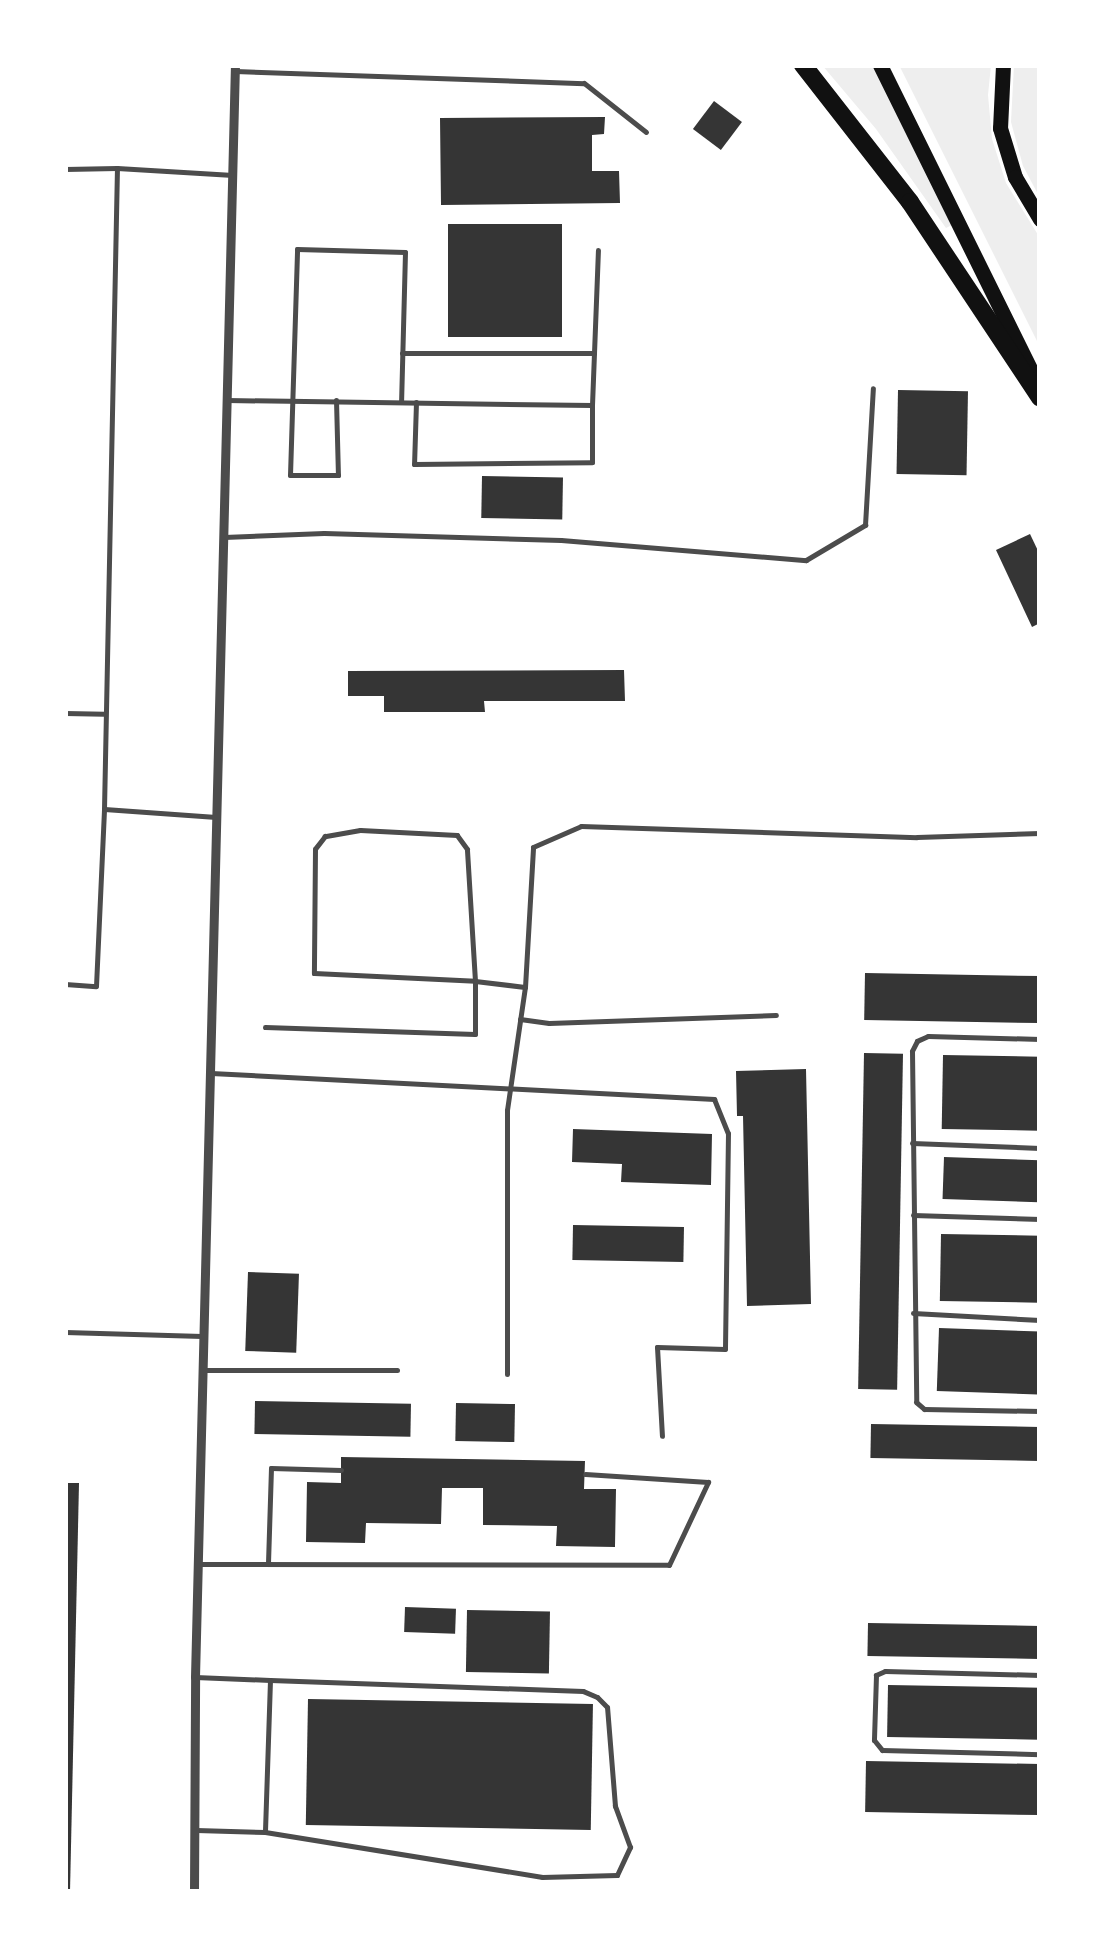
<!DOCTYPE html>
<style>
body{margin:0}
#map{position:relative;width:1105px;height:1957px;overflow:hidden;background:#fff;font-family:Quicksand,sans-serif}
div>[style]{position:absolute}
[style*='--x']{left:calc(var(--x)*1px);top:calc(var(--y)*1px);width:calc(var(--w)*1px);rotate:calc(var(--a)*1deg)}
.green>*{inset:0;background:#eee}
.building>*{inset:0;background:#353535;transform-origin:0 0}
.service>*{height:5px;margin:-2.5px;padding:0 2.5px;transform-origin:2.5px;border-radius:2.5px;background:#4c4c4c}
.minor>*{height:9px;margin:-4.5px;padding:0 4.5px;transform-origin:4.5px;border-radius:4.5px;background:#4c4c4c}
.primary>*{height:15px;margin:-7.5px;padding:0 7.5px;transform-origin:7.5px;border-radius:7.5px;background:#111}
.motorway>*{height:18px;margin:-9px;padding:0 9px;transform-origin:9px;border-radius:9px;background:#111}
span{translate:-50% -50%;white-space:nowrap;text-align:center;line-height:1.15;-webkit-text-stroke:9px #fff;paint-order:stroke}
.frame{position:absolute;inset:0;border:68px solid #fff;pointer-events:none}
</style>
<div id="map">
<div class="green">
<i style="clip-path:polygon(822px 65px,874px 65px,954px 224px,946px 228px,876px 129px)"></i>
<i style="clip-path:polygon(899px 65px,991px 65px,988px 95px,992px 139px,1006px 183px,1040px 238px,1040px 347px)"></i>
<i style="clip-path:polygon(1014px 65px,1040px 65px,1040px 198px,1023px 166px,1011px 122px)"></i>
</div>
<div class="building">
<i style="left:714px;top:101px;width:35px;height:35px;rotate:37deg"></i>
<i style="clip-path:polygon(605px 117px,604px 134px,592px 135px,592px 171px,619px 171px,620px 203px,441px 205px,440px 118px)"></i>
<i style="left:448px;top:224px;width:114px;height:113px"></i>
<i style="left:898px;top:390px;width:70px;height:84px;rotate:1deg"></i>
<i style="left:482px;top:476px;width:81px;height:42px;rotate:1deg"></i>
<i style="clip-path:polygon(1030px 534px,1040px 555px,1040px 623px,1032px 627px,996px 550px)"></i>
<i style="clip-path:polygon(624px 670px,625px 701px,484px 701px,485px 712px,384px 712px,384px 696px,348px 696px,348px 671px)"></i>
<i style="left:865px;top:973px;width:175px;height:47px;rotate:1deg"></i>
<i style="left:864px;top:1053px;width:39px;height:336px;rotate:1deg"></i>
<i style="left:943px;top:1055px;width:97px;height:74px;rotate:1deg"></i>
<i style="clip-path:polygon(806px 1069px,811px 1304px,747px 1306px,743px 1116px,737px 1116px,736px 1071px)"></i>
<i style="clip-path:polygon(573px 1129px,712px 1134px,711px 1185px,621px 1182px,622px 1164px,572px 1162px)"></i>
<i style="left:944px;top:1157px;width:96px;height:42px;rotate:2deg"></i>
<i style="left:573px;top:1225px;width:111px;height:35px;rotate:1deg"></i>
<i style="left:941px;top:1234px;width:99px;height:67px;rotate:1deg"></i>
<i style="left:248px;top:1272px;width:51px;height:79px;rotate:2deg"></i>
<i style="left:939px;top:1328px;width:101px;height:63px;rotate:2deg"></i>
<i style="left:255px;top:1401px;width:156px;height:33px;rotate:1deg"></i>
<i style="left:456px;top:1403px;width:59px;height:38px;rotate:1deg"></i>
<i style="left:871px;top:1424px;width:169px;height:34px;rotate:1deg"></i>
<i style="clip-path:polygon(341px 1457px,585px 1461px,584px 1489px,616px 1489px,615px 1547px,556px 1546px,557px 1526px,483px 1525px,483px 1488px,442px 1488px,441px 1524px,366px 1523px,365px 1543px,306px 1542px,307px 1482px,341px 1483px)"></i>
<i style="clip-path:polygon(65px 1483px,79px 1483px,70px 1892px,65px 1892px)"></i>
<i style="left:405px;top:1607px;width:51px;height:25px;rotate:2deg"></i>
<i style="left:467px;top:1610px;width:83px;height:62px;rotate:1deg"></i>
<i style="left:868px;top:1623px;width:172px;height:33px;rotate:1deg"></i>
<i style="left:888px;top:1685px;width:152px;height:52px;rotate:1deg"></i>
<i style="left:308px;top:1699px;width:285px;height:126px;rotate:1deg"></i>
<i style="left:866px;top:1761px;width:174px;height:51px;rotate:1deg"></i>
</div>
<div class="service">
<i style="--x:235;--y:71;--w:349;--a:2"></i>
<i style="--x:584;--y:83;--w:79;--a:38.3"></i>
<i style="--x:65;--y:169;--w:52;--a:-1.1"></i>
<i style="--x:402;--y:353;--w:192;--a:0"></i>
<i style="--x:227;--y:400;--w:365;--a:0.8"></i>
<i style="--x:592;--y:405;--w:155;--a:-87.8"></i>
<i style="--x:336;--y:400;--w:75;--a:88.5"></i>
<i style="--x:338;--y:475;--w:48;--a:180"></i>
<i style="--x:290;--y:475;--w:226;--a:-88.2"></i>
<i style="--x:297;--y:249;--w:108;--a:1.6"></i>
<i style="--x:405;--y:252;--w:149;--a:91.5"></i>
<i style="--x:416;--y:402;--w:62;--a:91.8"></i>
<i style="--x:414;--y:464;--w:178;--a:-0.6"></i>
<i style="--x:592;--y:462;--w:57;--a:-90"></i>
<i style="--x:224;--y:537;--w:100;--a:-2.3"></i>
<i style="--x:324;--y:533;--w:237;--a:1.7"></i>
<i style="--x:561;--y:540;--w:246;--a:4.7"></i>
<i style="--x:806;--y:560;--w:69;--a:-30.7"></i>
<i style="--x:865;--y:525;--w:137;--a:-86.7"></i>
<i style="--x:65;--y:713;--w:39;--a:1"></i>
<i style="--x:216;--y:817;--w:112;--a:-175.9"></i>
<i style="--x:104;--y:809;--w:641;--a:-88.84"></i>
<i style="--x:117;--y:168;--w:116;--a:3.5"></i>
<i style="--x:65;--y:984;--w:31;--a:4"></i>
<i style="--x:96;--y:986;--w:177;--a:-87.4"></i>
<i style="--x:520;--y:1019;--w:29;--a:8"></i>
<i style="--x:549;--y:1023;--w:227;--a:-2"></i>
<i style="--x:265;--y:1027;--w:210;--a:1.9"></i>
<i style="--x:475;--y:1034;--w:53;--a:-90"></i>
<i style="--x:475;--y:981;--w:132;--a:-93.5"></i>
<i style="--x:467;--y:849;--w:17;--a:-126"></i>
<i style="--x:457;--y:835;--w:97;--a:-177"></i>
<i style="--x:360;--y:830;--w:36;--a:170"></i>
<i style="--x:325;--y:836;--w:16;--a:128"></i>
<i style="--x:315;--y:849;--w:124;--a:90.5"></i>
<i style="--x:314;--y:973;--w:161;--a:2.8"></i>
<i style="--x:475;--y:981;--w:50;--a:6.8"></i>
<i style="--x:1040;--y:1039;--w:112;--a:-178.5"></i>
<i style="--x:928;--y:1036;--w:12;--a:156"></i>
<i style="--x:917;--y:1041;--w:11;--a:117"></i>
<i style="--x:912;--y:1051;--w:351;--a:89.3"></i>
<i style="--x:916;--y:1402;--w:11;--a:41"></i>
<i style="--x:924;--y:1409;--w:116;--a:1"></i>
<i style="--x:211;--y:1073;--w:504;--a:2.96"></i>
<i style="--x:714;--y:1099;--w:37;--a:68"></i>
<i style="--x:728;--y:1133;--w:216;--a:90.8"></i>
<i style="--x:725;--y:1349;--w:68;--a:-178.3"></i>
<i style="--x:657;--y:1347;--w:89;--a:86.8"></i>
<i style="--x:912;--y:1143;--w:128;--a:2.2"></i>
<i style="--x:913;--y:1215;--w:127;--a:1.8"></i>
<i style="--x:913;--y:1313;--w:127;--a:3.2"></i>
<i style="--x:65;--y:1332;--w:137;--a:1.7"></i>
<i style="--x:204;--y:1370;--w:193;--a:0"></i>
<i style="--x:507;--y:1374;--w:264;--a:-90"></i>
<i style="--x:507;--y:1110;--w:124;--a:-81.7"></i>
<i style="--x:525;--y:987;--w:140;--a:-86.7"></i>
<i style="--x:533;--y:847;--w:52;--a:-23.6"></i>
<i style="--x:581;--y:826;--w:336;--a:1.9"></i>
<i style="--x:917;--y:837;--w:123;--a:-1.9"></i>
<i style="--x:268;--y:1563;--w:95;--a:-88.2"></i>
<i style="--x:271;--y:1468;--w:70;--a:1.6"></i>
<i style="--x:200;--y:1564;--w:469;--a:0.1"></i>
<i style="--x:669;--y:1565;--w:92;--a:-64.8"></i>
<i style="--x:708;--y:1482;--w:123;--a:-176.3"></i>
<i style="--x:1040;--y:1675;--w:155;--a:-178.5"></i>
<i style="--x:885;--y:1671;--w:10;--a:156"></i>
<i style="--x:876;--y:1675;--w:65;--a:91.8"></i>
<i style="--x:874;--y:1740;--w:13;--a:51"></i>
<i style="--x:882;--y:1750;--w:158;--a:1.5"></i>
<i style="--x:195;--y:1677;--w:75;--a:2.3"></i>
<i style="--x:270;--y:1680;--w:152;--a:91.9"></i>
<i style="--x:265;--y:1832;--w:69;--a:-178.3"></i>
<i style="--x:265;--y:1832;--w:281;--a:9.2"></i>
<i style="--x:542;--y:1877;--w:75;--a:-1.5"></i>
<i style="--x:617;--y:1875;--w:31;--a:-65"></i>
<i style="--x:630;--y:1847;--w:44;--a:-110.1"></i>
<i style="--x:615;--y:1806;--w:99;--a:-94.6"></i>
<i style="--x:607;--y:1707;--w:14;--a:-135"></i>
<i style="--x:597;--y:1697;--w:15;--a:-157"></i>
<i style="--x:583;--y:1691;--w:313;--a:-178"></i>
</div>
<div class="minor">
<i style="--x:194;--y:1892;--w:215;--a:-89.7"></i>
<i style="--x:195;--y:1677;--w:1612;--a:-88.58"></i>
</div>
<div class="primary">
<i style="--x:880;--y:65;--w:356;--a:63.7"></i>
<i style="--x:1003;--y:65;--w:63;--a:92.7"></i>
<i style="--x:1000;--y:128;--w:51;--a:73"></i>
<i style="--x:1015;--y:177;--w:49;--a:59.2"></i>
</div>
<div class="motorway">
<i style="--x:803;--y:65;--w:174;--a:52"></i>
<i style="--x:910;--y:202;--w:235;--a:56.4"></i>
</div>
<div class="frame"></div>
</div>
